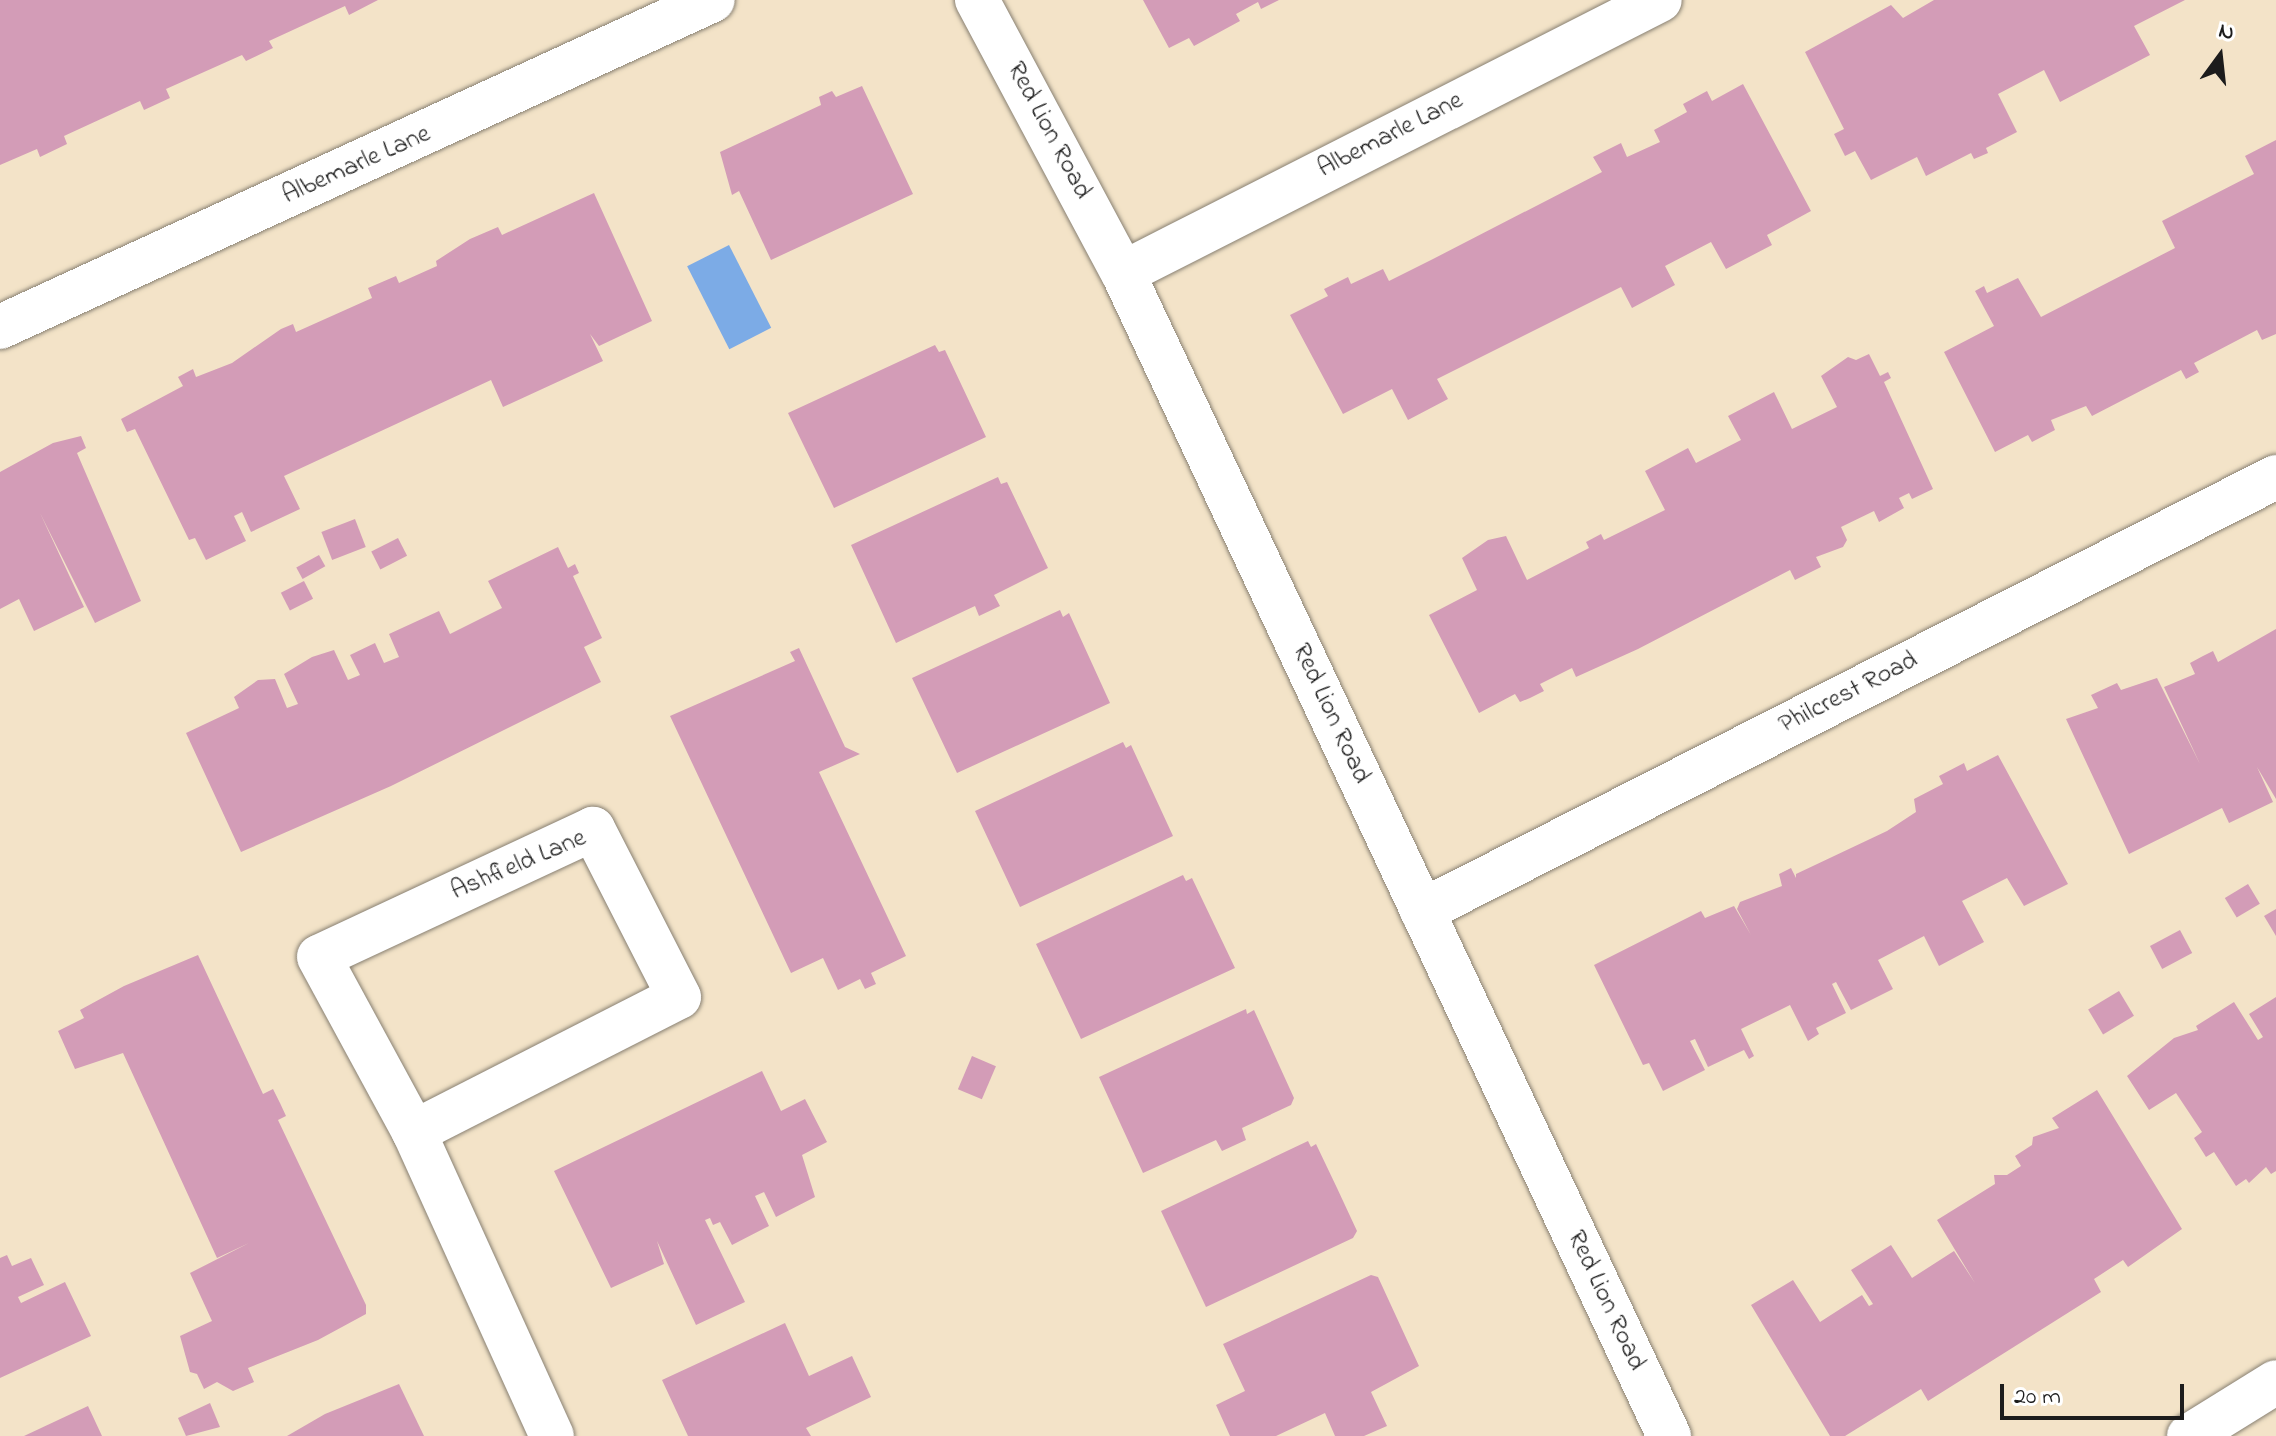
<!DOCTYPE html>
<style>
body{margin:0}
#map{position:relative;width:2276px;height:1436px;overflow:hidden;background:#f3e3c8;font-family:"Indie Flower",sans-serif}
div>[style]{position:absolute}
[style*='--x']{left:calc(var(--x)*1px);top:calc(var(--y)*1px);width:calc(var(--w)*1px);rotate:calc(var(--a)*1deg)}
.water>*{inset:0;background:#7cabe6;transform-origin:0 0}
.building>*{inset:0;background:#d39cb7;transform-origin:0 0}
.roads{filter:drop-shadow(0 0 2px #888072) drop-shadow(0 0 2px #888072)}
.minor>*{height:44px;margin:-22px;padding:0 22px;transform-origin:22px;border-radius:22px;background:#fff}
.tertiary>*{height:44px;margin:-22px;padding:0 22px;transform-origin:22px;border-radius:22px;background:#fff}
span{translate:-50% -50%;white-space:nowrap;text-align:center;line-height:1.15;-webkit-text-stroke:6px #fff;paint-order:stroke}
.street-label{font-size:26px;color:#1c1c1c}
.north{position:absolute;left:2180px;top:16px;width:80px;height:80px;-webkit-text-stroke:6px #fff;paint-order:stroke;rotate:15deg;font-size:22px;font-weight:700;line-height:32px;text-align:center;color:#1c1c1c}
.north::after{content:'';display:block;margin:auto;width:28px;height:36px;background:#1c1c1c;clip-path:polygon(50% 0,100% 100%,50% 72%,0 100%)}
.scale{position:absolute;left:2000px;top:1384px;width:184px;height:36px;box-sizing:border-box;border:4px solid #1c1c1c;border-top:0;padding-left:10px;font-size:24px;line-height:28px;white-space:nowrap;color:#1c1c1c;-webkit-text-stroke:6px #fff;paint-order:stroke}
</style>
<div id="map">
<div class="water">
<i style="left:729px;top:245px;width:93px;height:47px;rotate:63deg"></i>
</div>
<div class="building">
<i style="clip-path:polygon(0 0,378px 0,349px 15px,345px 6px,269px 41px,273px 48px,246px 61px,242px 55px,166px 89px,170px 98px,144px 110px,140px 101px,64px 136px,67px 144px,40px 157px,37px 149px,0 165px)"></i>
<i style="clip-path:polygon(1143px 0,1279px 0,1261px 9px,1258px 2px,1236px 14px,1240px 21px,1194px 46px,1189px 38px,1169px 48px)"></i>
<i style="clip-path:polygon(1934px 0,2185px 0,2134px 26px,2150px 55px,2060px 102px,2044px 70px,1998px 94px,2017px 132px,1986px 148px,1988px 153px,1974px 159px,1971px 153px,1926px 176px,1917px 157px,1871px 180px,1855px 151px,1845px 156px,1834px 134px,1844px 129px,1805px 52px,1891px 5px,1903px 18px)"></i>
<i style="clip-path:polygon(1743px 84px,1811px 211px,1767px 235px,1772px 245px,1726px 269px,1711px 242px,1665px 266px,1675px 285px,1632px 308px,1621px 287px,1437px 379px,1448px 399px,1408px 420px,1392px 389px,1343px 414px,1290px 315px,1328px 296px,1324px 289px,1348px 277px,1351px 284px,1383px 269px,1389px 281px,1433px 259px,1602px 172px,1593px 157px,1621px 143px,1627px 157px,1660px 142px,1654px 130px,1687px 112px,1683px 104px,1707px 91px,1712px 101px)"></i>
<i style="clip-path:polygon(862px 86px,913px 194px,771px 260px,739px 191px,732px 195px,720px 152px,821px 105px,819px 97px,832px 91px,836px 97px)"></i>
<i style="clip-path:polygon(2276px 140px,2276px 334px,2262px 340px,2257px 330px,2194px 363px,2199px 372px,2186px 379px,2181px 370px,2092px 416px,2086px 406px,2051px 420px,2055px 430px,2032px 442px,2028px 435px,1995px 452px,1944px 352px,1994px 326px,1975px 291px,1984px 286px,1987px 293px,2018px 278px,2041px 317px,2175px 248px,2162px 221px,2254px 174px,2245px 156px)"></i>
<i style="clip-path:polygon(594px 193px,652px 321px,599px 346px,590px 334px,603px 361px,503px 407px,491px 380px,284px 476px,300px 509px,251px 532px,242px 512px,234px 516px,246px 541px,206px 560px,195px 538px,189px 540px,135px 429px,127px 432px,121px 419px,183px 386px,178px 377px,193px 369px,196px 377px,232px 363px,281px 329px,293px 324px,296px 332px,372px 298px,368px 288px,396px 276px,399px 283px,437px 266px,436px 261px,470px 239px,498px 227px,502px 235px)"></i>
<i style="clip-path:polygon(935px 345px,939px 352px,945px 350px,986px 437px,834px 508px,788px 413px)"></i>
<i style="clip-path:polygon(1869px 354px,1880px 376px,1888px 372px,1891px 378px,1884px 382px,1933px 489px,1912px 499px,1909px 493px,1899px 498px,1904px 508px,1879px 522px,1874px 511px,1841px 527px,1847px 540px,1843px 547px,1816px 557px,1821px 567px,1795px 580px,1790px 570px,1638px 649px,1576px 677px,1572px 668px,1540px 684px,1544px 691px,1530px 698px,1520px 702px,1515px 694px,1479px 713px,1429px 615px,1477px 590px,1462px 558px,1488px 540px,1506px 536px,1527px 580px,1589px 548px,1586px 542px,1601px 534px,1604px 540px,1665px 510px,1645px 471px,1688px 448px,1696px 463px,1741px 440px,1728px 416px,1774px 392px,1792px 429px,1837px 407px,1821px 376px,1848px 357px,1856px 360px)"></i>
<i style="clip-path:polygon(81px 436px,86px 448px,77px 453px,141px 601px,95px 623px,40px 513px,84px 607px,34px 631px,19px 599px,0 609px,0 472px,53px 443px)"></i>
<i style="clip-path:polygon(998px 477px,1001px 484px,1007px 482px,1048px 568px,994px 595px,1000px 606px,979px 616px,975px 606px,896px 643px,851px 545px)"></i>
<i style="left:355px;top:519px;width:30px;height:36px;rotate:69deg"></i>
<i style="left:398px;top:538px;width:20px;height:30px;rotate:63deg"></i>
<i style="clip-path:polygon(558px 547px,568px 568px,575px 564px,579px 573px,573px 576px,602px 638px,584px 647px,601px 682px,391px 786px,241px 852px,186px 733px,239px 708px,234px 697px,258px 680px,275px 679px,287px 708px,298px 704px,284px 674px,312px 657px,334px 650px,348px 680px,360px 675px,350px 655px,375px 643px,384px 663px,399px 657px,389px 634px,439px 611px,450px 634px,502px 608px,488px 581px)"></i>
<i style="left:319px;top:555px;width:13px;height:26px;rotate:61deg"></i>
<i style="left:304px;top:581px;width:20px;height:26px;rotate:63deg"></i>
<i style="clip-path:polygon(1060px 610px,1063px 617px,1069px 613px,1110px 703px,957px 773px,912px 678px)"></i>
<i style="clip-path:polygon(2276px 629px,2276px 799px,2257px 767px,2273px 802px,2229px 823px,2222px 808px,2129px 854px,2066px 719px,2098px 708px,2091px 695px,2117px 683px,2121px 690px,2157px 678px,2200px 764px,2164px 687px,2195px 674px,2190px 663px,2203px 656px,2213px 651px,2218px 662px)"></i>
<i style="clip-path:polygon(799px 648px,845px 747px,860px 754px,819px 772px,906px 956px,871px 973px,876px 984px,865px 989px,860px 979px,838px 990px,823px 958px,791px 973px,670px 716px,795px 661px,790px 652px)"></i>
<i style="clip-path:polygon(1123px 742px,1126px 748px,1131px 745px,1173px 836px,1020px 907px,975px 811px)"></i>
<i style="clip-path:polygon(1998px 755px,2068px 884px,2024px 906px,2007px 878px,1962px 901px,1984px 942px,1939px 966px,1924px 936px,1878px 960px,1893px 989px,1851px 1010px,1836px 982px,1832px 984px,1846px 1013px,1816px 1028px,1819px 1034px,1808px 1041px,1790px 1005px,1741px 1029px,1754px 1056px,1749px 1059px,1744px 1050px,1708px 1067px,1695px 1039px,1690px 1041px,1705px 1070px,1663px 1091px,1649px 1063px,1643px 1065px,1594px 965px,1701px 911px,1705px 918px,1734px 906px,1751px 935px,1737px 909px,1740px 902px,1782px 886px,1779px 874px,1791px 868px,1796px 878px,1796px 874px,1887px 831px,1916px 812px,1914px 799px,1943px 784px,1939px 776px,1964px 763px,1967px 771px)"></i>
<i style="clip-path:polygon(1183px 875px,1186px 881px,1192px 878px,1235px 968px,1081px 1039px,1036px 944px)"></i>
<i style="left:2248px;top:884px;width:23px;height:27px;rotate:59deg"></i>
<i style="clip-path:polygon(2276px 909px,2276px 936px,2264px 916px)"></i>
<i style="left:2180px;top:930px;width:26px;height:34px;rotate:62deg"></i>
<i style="clip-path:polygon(198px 955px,263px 1094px,273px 1089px,280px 1103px,286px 1116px,278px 1120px,366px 1305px,366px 1314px,318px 1340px,248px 1368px,254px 1382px,233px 1391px,217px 1382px,204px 1389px,197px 1374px,190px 1372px,180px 1336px,212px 1321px,190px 1273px,249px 1243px,217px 1258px,123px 1053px,75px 1069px,58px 1031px,84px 1018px,80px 1010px,124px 986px)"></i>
<i style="left:2119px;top:991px;width:29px;height:36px;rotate:59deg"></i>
<i style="clip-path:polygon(2276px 997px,2276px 1171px,2271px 1174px,2266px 1167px,2249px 1183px,2246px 1179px,2236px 1186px,2214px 1152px,2206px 1157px,2194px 1138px,2202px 1132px,2176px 1093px,2149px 1110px,2127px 1076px,2174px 1038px,2198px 1030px,2196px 1026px,2234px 1002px,2258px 1040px,2263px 1037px,2249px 1014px)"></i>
<i style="clip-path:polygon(1246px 1009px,1247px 1014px,1254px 1010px,1294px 1098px,1291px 1105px,1242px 1128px,1246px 1140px,1222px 1151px,1216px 1140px,1143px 1173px,1099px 1077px)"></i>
<i style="left:972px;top:1056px;width:26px;height:36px;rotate:23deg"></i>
<i style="clip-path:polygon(762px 1071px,781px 1111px,805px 1099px,827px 1142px,802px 1155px,815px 1197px,776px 1217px,764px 1192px,755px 1196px,769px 1226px,732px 1245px,720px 1222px,713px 1225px,710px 1218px,705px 1220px,745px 1302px,696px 1325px,657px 1241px,664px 1264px,611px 1288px,554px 1171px)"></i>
<i style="clip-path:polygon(2097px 1090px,2182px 1229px,2128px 1267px,2123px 1260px,2094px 1279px,2101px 1292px,1928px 1401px,1921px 1389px,1845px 1436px,1830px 1436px,1751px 1305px,1793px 1280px,1820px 1322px,1862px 1295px,1869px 1306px,1873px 1304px,1851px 1270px,1891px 1245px,1912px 1278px,1954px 1251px,1975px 1283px,1937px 1220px,1995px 1184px,1994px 1175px,2007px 1175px,2021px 1166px,2015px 1156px,2032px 1145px,2033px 1137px,2059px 1128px,2052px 1118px)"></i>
<i style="clip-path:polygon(1308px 1141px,1311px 1147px,1316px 1144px,1337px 1188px,1357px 1231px,1353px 1238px,1206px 1307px,1161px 1211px)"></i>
<i style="clip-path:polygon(7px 1255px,12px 1266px,31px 1258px,44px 1285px,18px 1297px,21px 1303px,65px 1282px,91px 1336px,0 1378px,0 1258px)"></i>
<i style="clip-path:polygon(1371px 1275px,1378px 1277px,1419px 1366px,1371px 1392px,1387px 1426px,1364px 1436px,1335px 1436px,1325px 1413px,1276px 1436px,1230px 1436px,1216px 1405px,1245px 1391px,1223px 1344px)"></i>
<i style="clip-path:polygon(785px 1323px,809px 1376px,852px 1356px,871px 1397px,806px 1428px,811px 1436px,688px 1436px,662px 1380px)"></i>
<i style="clip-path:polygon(399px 1384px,424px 1436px,287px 1436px,325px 1414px)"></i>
<i style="clip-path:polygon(210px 1403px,220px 1427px,186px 1436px,178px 1418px)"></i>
<i style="clip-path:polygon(88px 1406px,102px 1436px,24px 1436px)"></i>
</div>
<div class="roads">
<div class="minor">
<i style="--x:1123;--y:273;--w:602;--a:-26.95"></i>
<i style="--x:0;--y:327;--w:784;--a:-24.64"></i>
<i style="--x:1422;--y:911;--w:958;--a:-26.94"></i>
<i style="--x:414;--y:1132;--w:297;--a:-27"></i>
<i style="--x:679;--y:997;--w:189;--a:-117.1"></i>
<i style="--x:593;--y:829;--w:302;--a:155"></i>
<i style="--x:319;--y:957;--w:199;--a:61.5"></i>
<i style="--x:414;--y:1132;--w:334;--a:65.6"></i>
<i style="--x:2189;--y:1436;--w:102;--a:-31.8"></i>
</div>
<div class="tertiary">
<i style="--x:977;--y:0;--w:310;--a:61.9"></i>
<i style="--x:1123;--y:273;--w:1285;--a:64.85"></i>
</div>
</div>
<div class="street-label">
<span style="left:1048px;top:131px;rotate:62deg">Red Lion Road</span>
<span style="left:1391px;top:136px;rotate:-27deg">Albemarle Lane</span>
<span style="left:357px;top:166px;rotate:-24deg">Albemarle Lane</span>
<span style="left:1849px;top:694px;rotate:-27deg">Philcrest Road</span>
<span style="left:1330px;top:714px;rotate:65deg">Red Lion Road</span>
<span style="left:519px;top:866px;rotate:-23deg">Ashfield Lane</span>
<span style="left:1605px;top:1301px;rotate:65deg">Red Lion Road</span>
</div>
<div class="north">N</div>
<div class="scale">20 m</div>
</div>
